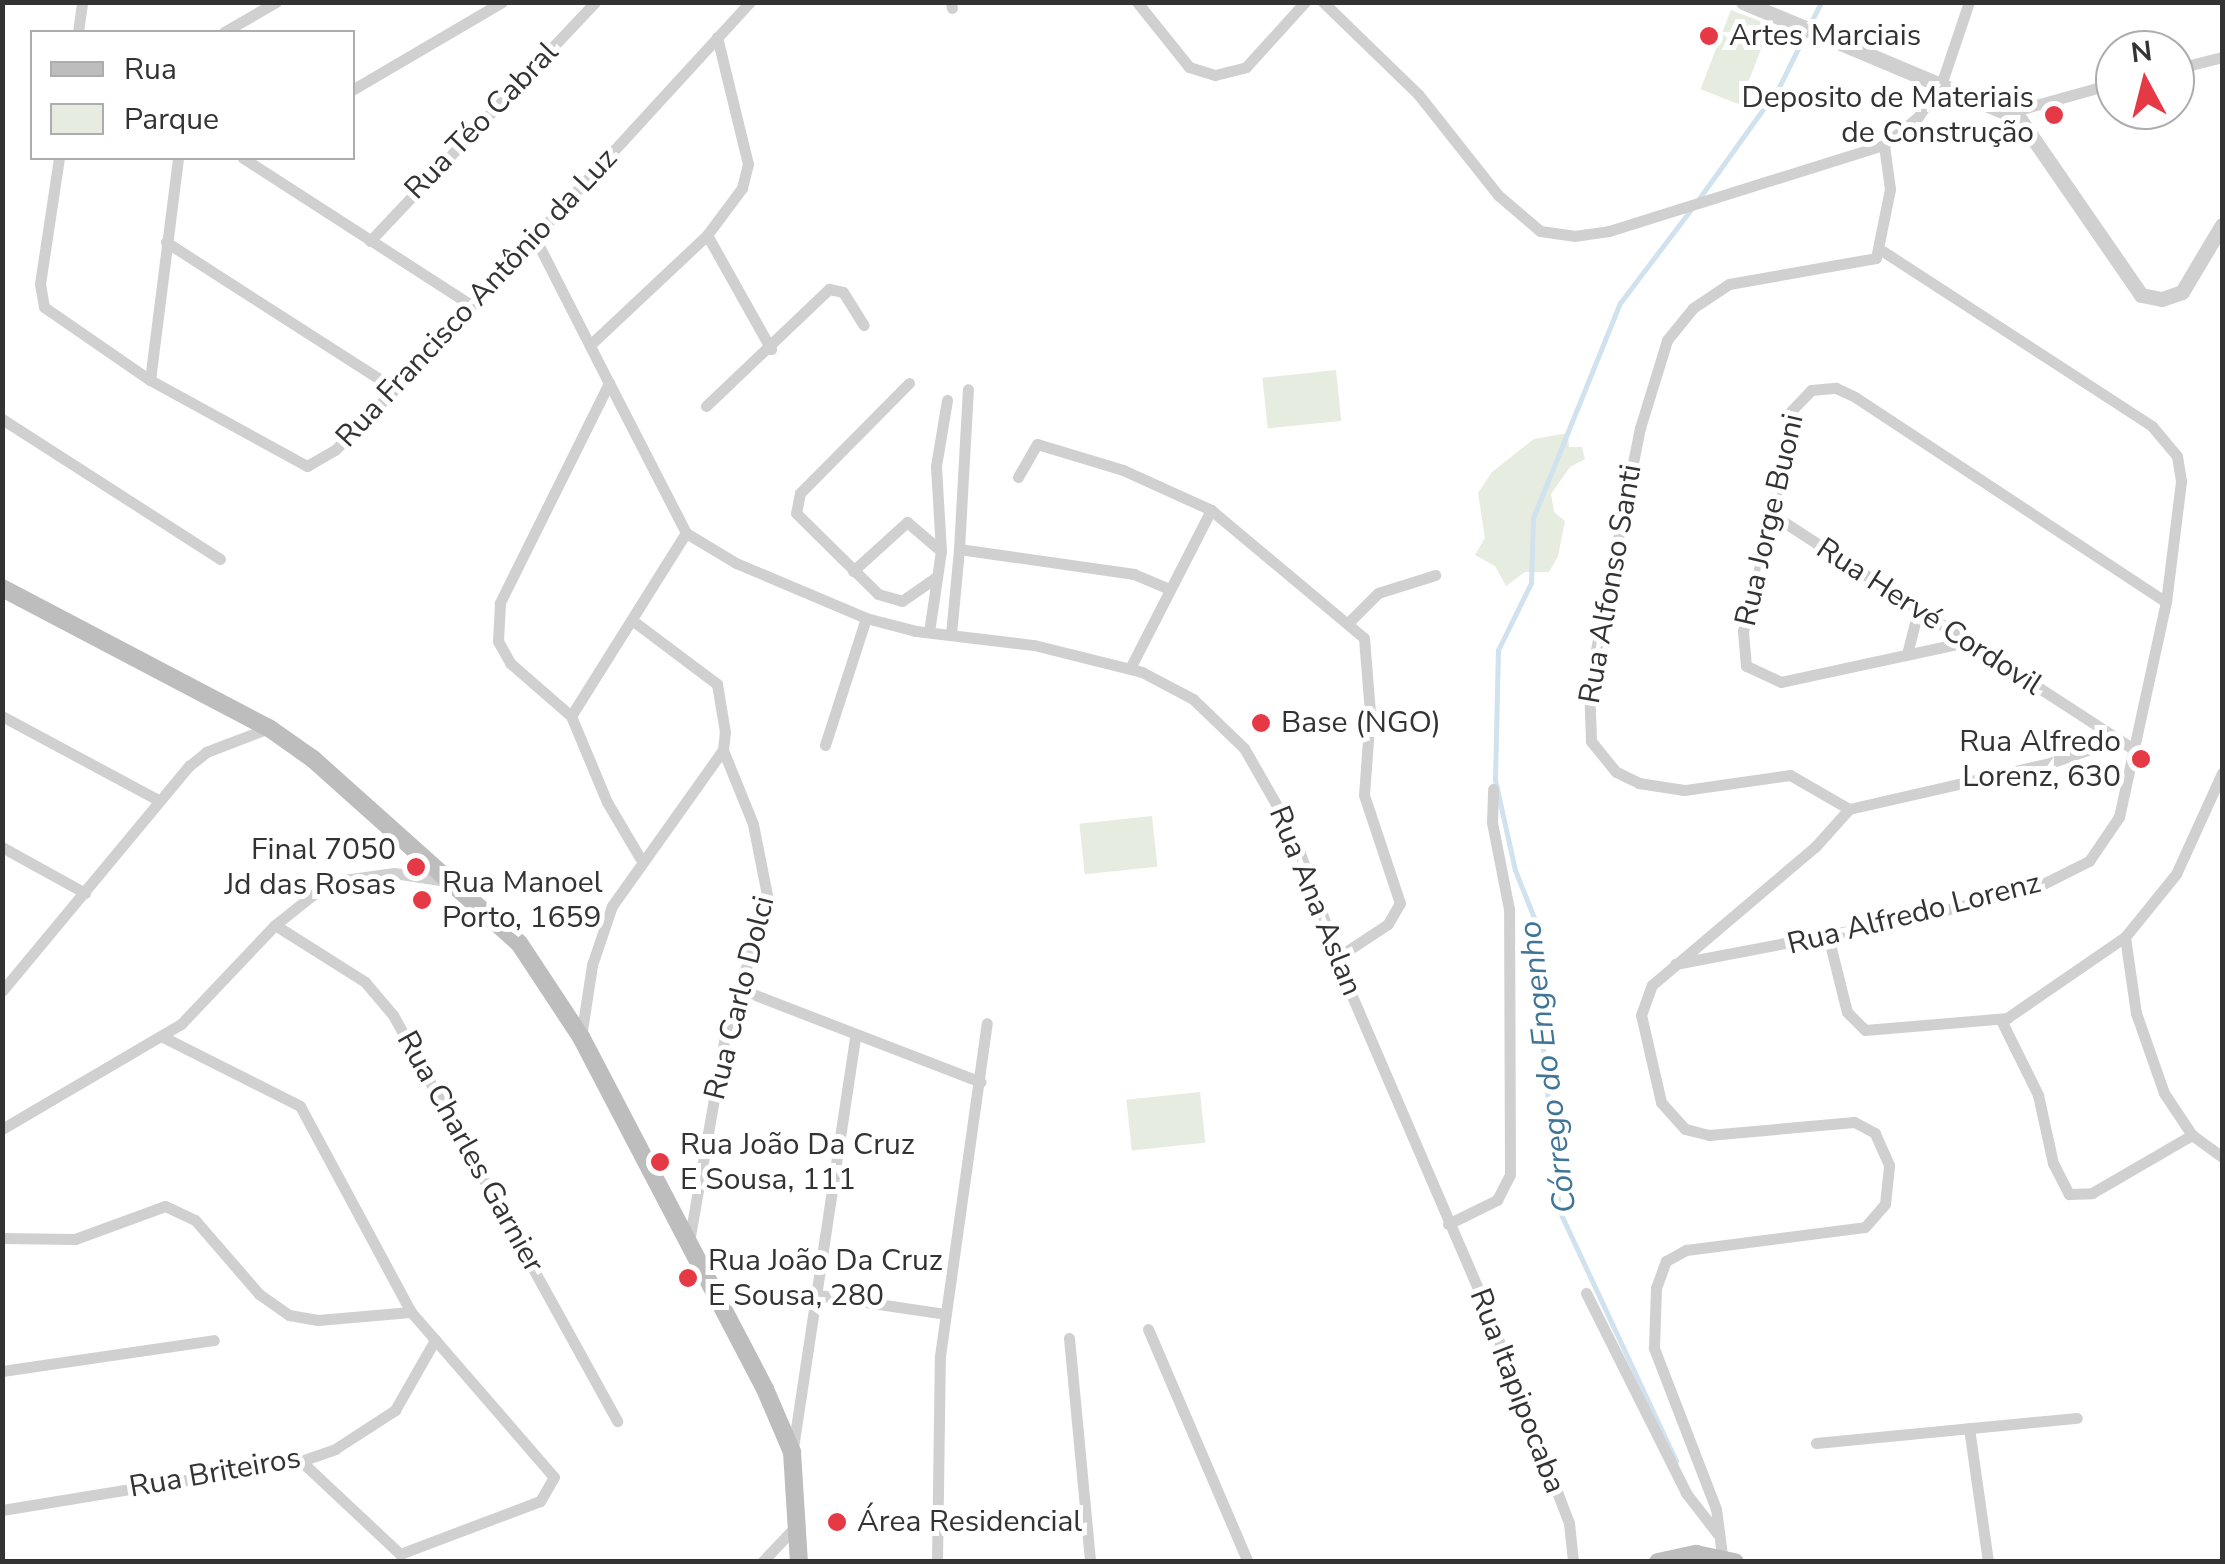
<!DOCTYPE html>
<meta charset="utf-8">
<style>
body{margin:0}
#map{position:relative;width:2225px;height:1564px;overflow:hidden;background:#fff;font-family:"Nunito Sans",sans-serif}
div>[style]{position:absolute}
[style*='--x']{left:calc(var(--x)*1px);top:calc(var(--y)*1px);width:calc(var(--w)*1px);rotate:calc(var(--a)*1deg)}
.green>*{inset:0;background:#e6ecdf;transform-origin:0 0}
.stream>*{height:5px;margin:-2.5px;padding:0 2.5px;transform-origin:2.5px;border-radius:2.5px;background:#cfe2ee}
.minor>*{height:11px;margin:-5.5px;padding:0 5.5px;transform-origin:5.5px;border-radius:5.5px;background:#d0d0d0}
.tertiary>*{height:15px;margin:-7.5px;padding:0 7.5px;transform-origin:7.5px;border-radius:7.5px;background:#d0d0d0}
.secondary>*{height:18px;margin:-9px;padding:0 9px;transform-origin:9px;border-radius:9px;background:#bdbdbd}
.dots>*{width:28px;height:28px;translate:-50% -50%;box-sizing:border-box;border:5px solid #fff;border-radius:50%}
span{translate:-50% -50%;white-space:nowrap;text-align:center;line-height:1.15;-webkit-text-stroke:10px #fff;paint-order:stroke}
.poi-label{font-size:30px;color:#333}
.left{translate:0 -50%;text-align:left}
.right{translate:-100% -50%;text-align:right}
.street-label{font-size:30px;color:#333}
.water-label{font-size:32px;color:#3f7597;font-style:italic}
.frame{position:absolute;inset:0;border:5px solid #333;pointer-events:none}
.legend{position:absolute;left:30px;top:30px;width:325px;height:130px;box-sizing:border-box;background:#fff;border:2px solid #adadad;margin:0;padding:12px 18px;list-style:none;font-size:30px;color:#333}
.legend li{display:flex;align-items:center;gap:20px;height:50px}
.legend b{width:50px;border:2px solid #adadad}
.north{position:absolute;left:2095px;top:30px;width:100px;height:100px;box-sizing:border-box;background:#fff;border:2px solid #adadad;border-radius:50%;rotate:353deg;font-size:28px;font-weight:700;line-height:40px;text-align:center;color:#333}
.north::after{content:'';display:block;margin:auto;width:35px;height:45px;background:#e63946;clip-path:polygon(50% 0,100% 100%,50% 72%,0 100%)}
</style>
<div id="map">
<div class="green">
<i style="left:1731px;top:10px;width:42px;height:85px;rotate:21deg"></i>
<i style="left:1336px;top:370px;width:51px;height:74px;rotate:84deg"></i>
<i style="clip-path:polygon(1568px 433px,1569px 447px,1582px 447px,1585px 459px,1570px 467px,1551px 494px,1554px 512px,1565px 521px,1558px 556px,1549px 572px,1525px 572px,1506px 586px,1495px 566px,1475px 555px,1485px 538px,1478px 493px,1492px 472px,1534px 439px)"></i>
<i style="left:1152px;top:816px;width:51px;height:73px;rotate:84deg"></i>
<i style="left:1200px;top:1092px;width:51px;height:74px;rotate:84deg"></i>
</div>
<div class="stream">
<i style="--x:1698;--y:200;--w:139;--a:-54.4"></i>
<i style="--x:1779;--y:87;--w:95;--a:-63.7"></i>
<i style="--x:1676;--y:1461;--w:277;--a:-115"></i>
<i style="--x:1559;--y:1210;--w:210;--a:-95.7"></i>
<i style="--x:1538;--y:1001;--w:73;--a:-90"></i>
<i style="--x:1538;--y:928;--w:62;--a:-111.6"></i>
<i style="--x:1515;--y:870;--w:92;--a:-102.5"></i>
<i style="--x:1495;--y:780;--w:130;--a:-88.7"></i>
<i style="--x:1498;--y:650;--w:75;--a:-63.8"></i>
<i style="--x:1531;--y:583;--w:65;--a:-88.2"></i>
<i style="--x:1533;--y:518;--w:232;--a:-68"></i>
<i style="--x:1620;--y:303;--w:118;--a:-52.9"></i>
</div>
<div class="minor">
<i style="--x:951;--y:2;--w:6;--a:81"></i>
<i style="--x:1137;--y:2;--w:83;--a:51.3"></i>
<i style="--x:1189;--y:67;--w:27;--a:17"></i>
<i style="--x:1215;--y:75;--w:32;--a:-14"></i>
<i style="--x:1246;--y:67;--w:88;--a:-47.8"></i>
<i style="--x:1323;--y:2;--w:132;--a:44.1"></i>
<i style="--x:1418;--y:94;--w:129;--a:51.6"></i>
<i style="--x:1498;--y:195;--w:55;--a:40.6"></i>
<i style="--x:1540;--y:231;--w:34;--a:8"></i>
<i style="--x:1574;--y:236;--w:35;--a:-8"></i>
<i style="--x:1609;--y:231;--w:288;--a:-17.4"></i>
<i style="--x:1884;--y:145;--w:44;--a:-39.5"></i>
<i style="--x:1918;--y:117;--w:42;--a:-55.6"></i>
<i style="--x:1942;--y:82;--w:84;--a:-71.4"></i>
<i style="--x:78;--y:32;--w:30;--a:-82"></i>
<i style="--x:224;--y:32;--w:60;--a:-30"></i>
<i style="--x:2175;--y:69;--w:49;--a:-14.3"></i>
<i style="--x:352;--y:90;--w:174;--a:-30.4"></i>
<i style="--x:2011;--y:112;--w:108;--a:-15.6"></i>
<i style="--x:59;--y:158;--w:127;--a:98.6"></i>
<i style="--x:40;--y:284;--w:23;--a:80"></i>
<i style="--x:44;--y:307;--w:129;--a:34.6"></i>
<i style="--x:150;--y:380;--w:179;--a:28.7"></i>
<i style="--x:307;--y:466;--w:32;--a:-30"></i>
<i style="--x:335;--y:450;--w:86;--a:-45.5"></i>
<i style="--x:395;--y:389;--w:525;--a:-47.47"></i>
<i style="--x:243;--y:158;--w:271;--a:32.8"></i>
<i style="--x:707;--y:235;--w:131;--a:60.7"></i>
<i style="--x:535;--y:238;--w:163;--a:63"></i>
<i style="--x:609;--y:383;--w:246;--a:116.4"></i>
<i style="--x:500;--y:603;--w:38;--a:93"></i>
<i style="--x:498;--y:641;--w:25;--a:61"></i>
<i style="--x:510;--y:663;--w:81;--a:41"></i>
<i style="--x:571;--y:716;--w:93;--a:67.3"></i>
<i style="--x:607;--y:802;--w:65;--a:59.5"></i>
<i style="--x:370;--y:241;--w:328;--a:-46.7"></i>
<i style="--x:166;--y:242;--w:272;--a:32.7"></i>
<i style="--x:590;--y:345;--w:161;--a:-43.2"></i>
<i style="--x:707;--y:235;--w:59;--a:-53.3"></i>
<i style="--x:742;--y:188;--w:25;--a:-76"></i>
<i style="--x:748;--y:164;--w:131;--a:-103.7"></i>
<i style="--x:150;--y:380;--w:224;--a:-82.8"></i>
<i style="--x:609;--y:383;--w:169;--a:62.8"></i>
<i style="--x:686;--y:533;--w:58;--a:31"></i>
<i style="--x:736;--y:563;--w:141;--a:22.9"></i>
<i style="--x:866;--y:618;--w:52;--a:14.6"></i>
<i style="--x:916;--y:631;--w:119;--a:6.8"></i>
<i style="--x:1034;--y:645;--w:111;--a:14"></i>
<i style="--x:1142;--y:672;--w:58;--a:27.9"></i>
<i style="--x:1193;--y:699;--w:71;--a:43.9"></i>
<i style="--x:1244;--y:748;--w:99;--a:60.3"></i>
<i style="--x:1293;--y:834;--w:172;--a:70"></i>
<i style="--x:1352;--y:996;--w:331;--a:66.7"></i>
<i style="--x:1483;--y:1300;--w:239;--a:68.9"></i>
<i style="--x:1569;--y:1523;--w:39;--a:84"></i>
<i style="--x:909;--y:383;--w:155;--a:134.7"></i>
<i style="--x:800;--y:493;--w:20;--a:101"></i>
<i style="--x:796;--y:513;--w:115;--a:44.6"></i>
<i style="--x:878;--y:594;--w:25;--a:16"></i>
<i style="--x:902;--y:601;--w:40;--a:-34.9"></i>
<i style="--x:706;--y:406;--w:170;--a:-43.6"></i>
<i style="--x:829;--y:289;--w:14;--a:12"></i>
<i style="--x:843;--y:292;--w:39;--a:58"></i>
<i style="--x:2;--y:419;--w:259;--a:32.7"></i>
<i style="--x:1018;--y:477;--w:38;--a:-60"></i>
<i style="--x:1037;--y:444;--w:90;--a:16.8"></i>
<i style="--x:1123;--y:470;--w:97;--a:24.4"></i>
<i style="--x:1211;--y:510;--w:178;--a:117.1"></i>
<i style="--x:1211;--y:510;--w:199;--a:39.9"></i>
<i style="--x:1364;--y:638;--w:75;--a:85.4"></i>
<i style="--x:1370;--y:713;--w:82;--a:94.2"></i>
<i style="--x:1364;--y:795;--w:114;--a:71.6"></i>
<i style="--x:1400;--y:903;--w:24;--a:120"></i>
<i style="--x:1388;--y:924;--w:60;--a:146.6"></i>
<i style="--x:1773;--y:515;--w:433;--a:33"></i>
<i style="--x:959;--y:549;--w:160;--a:-86.8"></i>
<i style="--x:853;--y:571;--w:73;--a:-42.2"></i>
<i style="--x:907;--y:522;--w:45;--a:40.5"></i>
<i style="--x:1349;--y:622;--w:41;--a:-45"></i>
<i style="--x:1378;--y:593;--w:60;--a:-17.5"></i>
<i style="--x:929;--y:632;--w:82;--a:-81.6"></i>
<i style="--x:941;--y:551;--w:85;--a:-93.4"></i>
<i style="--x:936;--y:466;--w:67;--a:-80.5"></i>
<i style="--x:951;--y:634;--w:85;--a:-84.6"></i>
<i style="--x:959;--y:549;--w:177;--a:8.1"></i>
<i style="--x:1134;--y:574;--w:36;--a:23"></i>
<i style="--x:1966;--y:642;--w:189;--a:167.8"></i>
<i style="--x:1781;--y:682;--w:38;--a:-155"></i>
<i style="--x:1746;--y:666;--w:35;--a:-95"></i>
<i style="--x:1743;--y:631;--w:120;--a:-75.5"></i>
<i style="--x:1773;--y:515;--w:78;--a:-81.9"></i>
<i style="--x:1784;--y:438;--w:28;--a:-75"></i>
<i style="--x:1791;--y:411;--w:29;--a:-46"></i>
<i style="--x:1811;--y:390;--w:25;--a:-5"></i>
<i style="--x:1836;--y:388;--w:21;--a:25"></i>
<i style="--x:1855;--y:397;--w:372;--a:33.4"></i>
<i style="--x:1907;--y:654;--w:44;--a:-75.7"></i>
<i style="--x:2;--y:716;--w:175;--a:28.3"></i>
<i style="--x:571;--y:716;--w:216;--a:-57.9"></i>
<i style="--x:825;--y:745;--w:133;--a:-72.1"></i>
<i style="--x:1849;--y:809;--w:206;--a:-12.9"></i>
<i style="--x:2050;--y:763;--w:70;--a:-19.2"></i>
<i style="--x:2;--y:847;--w:95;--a:29"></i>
<i style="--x:275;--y:925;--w:107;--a:32.3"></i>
<i style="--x:365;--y:982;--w:43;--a:49.7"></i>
<i style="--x:393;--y:1015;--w:464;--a:61.1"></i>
<i style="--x:1828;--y:936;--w:78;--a:76"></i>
<i style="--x:1847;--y:1012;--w:25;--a:45"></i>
<i style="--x:1865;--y:1030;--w:143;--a:-4.8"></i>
<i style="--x:2007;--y:1018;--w:143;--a:-34.5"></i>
<i style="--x:2125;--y:937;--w:81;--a:-51"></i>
<i style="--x:2176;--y:874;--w:111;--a:-65.5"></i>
<i style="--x:2125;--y:937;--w:77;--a:81.8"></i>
<i style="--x:2136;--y:1013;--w:85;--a:70.7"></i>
<i style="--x:2164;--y:1093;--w:50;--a:56.3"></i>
<i style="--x:2192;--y:1135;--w:37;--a:36"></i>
<i style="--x:1675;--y:964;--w:240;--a:-10.8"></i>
<i style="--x:1911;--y:919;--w:132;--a:-14.5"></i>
<i style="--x:2039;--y:886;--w:56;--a:-26.6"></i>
<i style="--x:2089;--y:861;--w:53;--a:-55.7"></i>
<i style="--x:2119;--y:817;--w:220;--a:-77.7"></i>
<i style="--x:2166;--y:602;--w:122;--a:-82.9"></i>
<i style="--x:2181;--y:481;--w:25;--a:-99"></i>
<i style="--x:2177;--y:456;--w:39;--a:-130"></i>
<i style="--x:2152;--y:426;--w:321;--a:-147"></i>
<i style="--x:737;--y:988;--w:261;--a:21.1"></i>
<i style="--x:2;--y:991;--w:293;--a:-50.3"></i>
<i style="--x:189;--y:766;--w:22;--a:-39"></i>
<i style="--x:206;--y:752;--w:67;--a:-20.9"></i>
<i style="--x:2001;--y:1020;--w:84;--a:63.7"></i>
<i style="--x:2038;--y:1095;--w:70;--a:77.6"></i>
<i style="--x:2053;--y:1163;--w:35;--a:63"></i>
<i style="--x:2069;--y:1194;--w:23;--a:-2"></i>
<i style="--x:2092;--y:1193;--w:116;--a:-30.1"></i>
<i style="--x:163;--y:1037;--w:153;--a:26.7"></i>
<i style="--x:300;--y:1106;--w:234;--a:61.7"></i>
<i style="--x:411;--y:1312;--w:218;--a:49.1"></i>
<i style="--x:554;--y:1477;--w:28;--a:120"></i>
<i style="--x:540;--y:1501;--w:150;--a:159.3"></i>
<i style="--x:400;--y:1554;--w:136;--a:-136.8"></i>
<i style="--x:581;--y:1037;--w:73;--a:-81.3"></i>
<i style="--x:592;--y:965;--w:62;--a:-71.3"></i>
<i style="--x:612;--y:906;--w:191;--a:-54.6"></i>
<i style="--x:723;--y:750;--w:18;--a:-84"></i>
<i style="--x:725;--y:732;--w:49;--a:-99.5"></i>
<i style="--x:717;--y:684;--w:105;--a:-143.1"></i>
<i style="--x:2;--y:1129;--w:208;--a:-30.4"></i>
<i style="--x:181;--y:1024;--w:137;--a:-46.5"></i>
<i style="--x:275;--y:925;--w:69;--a:-38.5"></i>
<i style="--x:329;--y:882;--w:66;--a:-7.9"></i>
<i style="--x:394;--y:873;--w:53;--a:8.7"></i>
<i style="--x:1448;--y:1224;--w:55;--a:-26.1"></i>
<i style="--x:1497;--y:1200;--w:29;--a:-63"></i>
<i style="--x:1510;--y:1174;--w:265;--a:-90.2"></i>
<i style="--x:1509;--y:909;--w:89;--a:-101.1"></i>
<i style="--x:1492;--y:822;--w:33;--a:-88"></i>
<i style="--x:2;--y:1238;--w:73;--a:0.8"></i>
<i style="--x:75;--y:1239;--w:96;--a:-20.1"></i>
<i style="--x:165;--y:1206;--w:33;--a:25"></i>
<i style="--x:195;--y:1220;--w:98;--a:49.1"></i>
<i style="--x:259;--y:1294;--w:37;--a:35"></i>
<i style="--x:289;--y:1315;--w:29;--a:10"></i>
<i style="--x:318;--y:1320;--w:93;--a:-4.9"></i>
<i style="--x:689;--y:1242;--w:216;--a:-80.1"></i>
<i style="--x:726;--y:1029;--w:136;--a:-72"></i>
<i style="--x:768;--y:900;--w:77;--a:-101.2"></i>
<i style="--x:753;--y:824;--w:80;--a:-112.1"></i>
<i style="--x:1586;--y:1293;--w:224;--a:63.4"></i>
<i style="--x:1686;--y:1493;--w:51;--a:52.2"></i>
<i style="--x:818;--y:1295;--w:128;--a:8.5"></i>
<i style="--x:1148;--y:1329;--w:254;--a:66.8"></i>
<i style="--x:1069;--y:1338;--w:225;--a:84.6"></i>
<i style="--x:2;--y:1371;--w:214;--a:-8.3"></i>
<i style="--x:1969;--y:1428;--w:135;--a:81.9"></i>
<i style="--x:1816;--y:1443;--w:262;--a:-5.5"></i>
<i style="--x:793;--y:1448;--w:416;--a:-81.4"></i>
<i style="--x:2;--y:1510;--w:303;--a:-9.3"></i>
<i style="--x:301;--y:1461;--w:36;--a:-19"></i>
<i style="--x:335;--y:1449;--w:72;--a:-33"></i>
<i style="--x:395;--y:1410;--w:81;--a:-60.3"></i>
<i style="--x:1722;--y:1555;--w:46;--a:-97.4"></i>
<i style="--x:1716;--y:1509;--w:173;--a:-111.1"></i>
<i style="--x:1654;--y:1348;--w:60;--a:-88.1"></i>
<i style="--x:1656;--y:1288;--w:29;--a:-70"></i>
<i style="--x:1666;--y:1261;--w:23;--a:-29"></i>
<i style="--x:1686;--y:1250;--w:180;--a:-7.3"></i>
<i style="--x:1865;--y:1227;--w:30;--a:-49"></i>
<i style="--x:1885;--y:1204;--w:39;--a:-84"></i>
<i style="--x:1889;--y:1165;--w:35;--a:-114"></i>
<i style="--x:1875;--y:1133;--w:24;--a:-152"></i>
<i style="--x:1854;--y:1122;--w:146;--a:174.9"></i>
<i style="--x:1709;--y:1135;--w:25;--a:-166"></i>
<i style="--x:1685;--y:1129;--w:36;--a:-132"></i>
<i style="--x:1661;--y:1102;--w:89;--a:-102.9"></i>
<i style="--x:1641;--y:1015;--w:32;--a:-70"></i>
<i style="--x:1652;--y:985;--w:214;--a:-40.3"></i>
<i style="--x:1815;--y:847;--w:51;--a:-48.2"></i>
<i style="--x:1849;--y:809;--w:68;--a:-150"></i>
<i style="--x:1790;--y:775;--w:107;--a:171.9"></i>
<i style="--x:1684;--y:790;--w:46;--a:-171.2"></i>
<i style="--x:1639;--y:783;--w:25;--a:-154"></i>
<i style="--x:1616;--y:772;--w:40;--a:-129"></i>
<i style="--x:1591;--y:741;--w:56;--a:-92"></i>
<i style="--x:1589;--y:685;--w:262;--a:-78.8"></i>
<i style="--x:1640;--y:428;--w:92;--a:-72.9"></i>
<i style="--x:1667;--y:340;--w:41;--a:-50.9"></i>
<i style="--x:1693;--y:308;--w:43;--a:-33.7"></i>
<i style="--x:1729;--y:284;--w:149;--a:-10"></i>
<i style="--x:1876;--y:258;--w:70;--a:-78.5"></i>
<i style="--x:1890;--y:189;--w:44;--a:-97.8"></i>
<i style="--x:762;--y:1562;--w:51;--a:-46.6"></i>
<i style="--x:937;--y:1562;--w:206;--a:-89.2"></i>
<i style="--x:940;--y:1356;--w:336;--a:-82"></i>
</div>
<div class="tertiary">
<i style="--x:1743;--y:2;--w:299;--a:22.8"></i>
<i style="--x:2019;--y:118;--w:215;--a:55.4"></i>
<i style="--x:2141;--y:295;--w:21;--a:11"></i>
<i style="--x:2162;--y:299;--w:21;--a:-19"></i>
<i style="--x:2182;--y:292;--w:78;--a:-59.2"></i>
</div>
<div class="secondary">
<i style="--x:2;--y:588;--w:301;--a:27.7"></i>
<i style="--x:269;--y:728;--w:54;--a:35.2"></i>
<i style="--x:313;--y:759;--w:276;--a:41.8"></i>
<i style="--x:519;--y:943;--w:113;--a:56.6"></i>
<i style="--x:581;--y:1037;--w:397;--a:62.4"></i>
<i style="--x:765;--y:1389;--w:69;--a:66.8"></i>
<i style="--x:792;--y:1452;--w:110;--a:86.4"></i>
<i style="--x:1658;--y:1562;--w:39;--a:-12"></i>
<i style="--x:1696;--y:1554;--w:40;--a:12"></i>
</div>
<div class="dots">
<i style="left:1709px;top:36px;background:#e63946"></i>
<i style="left:2054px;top:115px;background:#e63946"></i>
<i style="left:1261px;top:723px;background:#e63946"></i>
<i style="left:2141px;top:759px;background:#e63946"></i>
<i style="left:416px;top:867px;background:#e63946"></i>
<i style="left:422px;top:900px;background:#e63946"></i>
<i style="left:660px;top:1162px;background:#e63946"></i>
<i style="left:688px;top:1278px;background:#e63946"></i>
<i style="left:837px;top:1522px;background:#e63946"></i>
</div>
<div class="poi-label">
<span class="left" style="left:1729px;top:36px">Artes Marciais</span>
<span class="right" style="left:2034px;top:115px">Deposito de Materiais<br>de Construção</span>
<span class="left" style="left:1281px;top:723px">Base (NGO)</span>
<span class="right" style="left:2121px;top:759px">Rua Alfredo<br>Lorenz, 630</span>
<span class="right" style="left:396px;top:867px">Final 7050<br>Jd das Rosas</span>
<span class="left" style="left:442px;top:900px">Rua Manoel<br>Porto, 1659</span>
<span class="left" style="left:680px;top:1162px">Rua João Da Cruz<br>E Sousa, 111</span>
<span class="left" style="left:708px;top:1278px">Rua João Da Cruz<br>E Sousa, 280</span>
<span class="left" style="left:857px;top:1522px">Área Residencial</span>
</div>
<div class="street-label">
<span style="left:482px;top:121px;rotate:-46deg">Rua Téo Cabral</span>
<span style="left:477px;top:298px;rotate:-47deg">Rua Francisco Antônio da Luz</span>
<span style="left:1770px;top:520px;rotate:-77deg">Rua Jorge Buoni</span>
<span style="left:1611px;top:584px;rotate:-80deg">Rua Alfonso Santi</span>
<span style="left:1929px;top:617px;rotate:33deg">Rua Hervé Cordovil</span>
<span style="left:1315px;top:901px;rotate:68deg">Rua Ana Aslan</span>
<span style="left:1914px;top:914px;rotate:-14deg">Rua Alfredo Lorenz</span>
<span style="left:740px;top:998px;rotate:-76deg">Rua Carlo Dolci</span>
<span style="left:470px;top:1152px;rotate:61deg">Rua Charles Garnier</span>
<span style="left:1517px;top:1391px;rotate:69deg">Rua Itapipocaba</span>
<span style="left:215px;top:1473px;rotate:-10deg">Rua Briteiros</span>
</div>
<div class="water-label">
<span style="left:1548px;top:1067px;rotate:-97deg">Córrego do Engenho</span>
</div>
<div class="frame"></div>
<ul class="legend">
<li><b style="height:12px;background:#bdbdbd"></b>Rua</li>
<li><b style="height:28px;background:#e6ecdf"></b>Parque</li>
</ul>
<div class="north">N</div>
</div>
